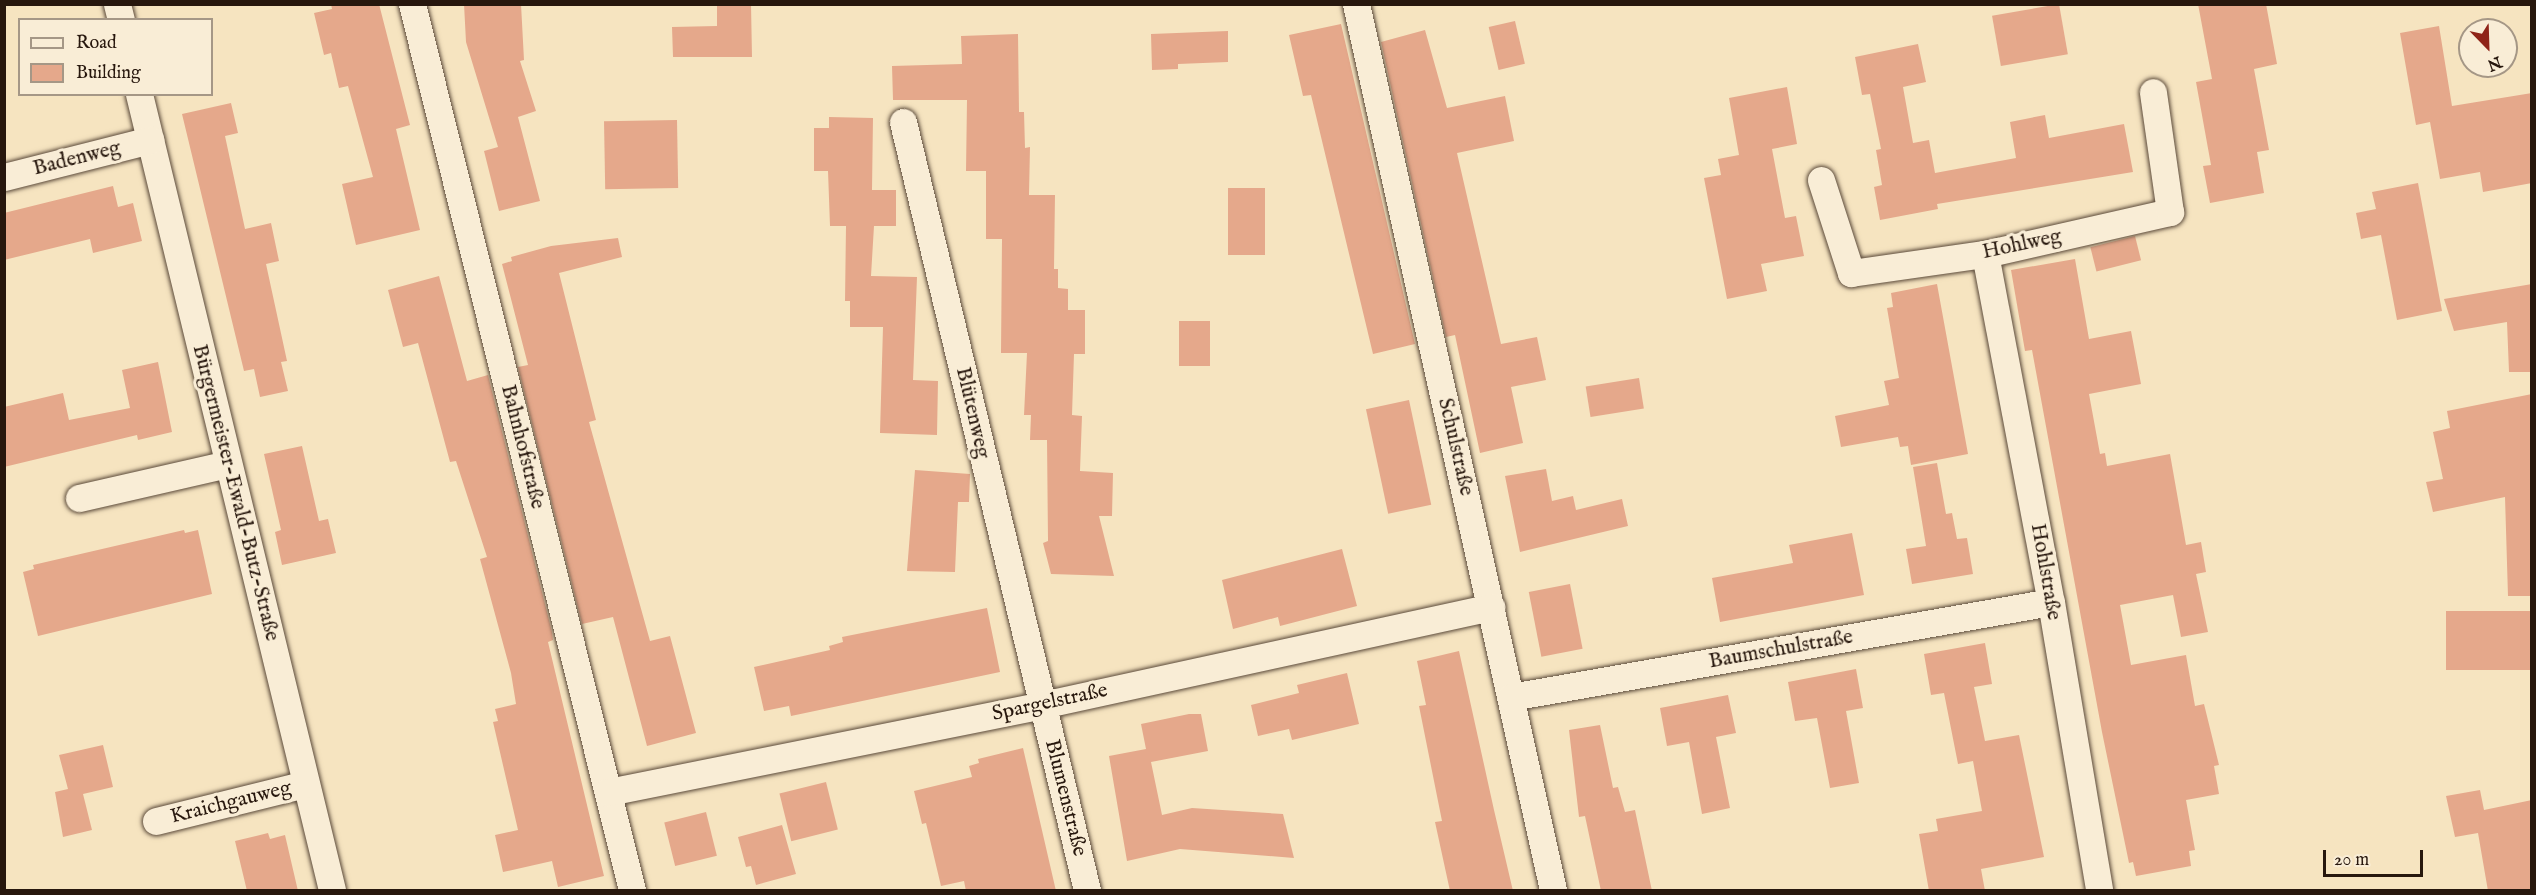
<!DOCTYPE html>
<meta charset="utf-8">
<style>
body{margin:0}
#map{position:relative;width:2536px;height:895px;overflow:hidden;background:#f6e4c0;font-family:"IM FELL English",serif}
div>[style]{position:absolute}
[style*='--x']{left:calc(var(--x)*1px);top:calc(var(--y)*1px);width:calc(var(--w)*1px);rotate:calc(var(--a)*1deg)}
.building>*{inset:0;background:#e5a88b;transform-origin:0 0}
.roads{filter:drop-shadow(0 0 2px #5b4a3a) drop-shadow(0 0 2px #5b4a3a)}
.minor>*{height:27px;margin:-13.5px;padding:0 13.5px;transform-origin:13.5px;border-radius:13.5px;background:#f9edd6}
span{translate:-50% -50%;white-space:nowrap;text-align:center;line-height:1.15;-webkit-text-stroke:6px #f9edd6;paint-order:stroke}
.street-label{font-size:21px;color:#27170d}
.frame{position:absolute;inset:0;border:6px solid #27170d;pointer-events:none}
.legend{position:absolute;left:18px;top:18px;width:195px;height:78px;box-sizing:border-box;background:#f9edd6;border:2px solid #a59786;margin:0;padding:8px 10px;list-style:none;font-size:18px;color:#27170d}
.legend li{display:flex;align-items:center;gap:12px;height:30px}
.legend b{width:30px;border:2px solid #a59786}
.north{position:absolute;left:2458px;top:18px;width:60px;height:60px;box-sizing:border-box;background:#f9edd6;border:2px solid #a59786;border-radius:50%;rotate:157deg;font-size:16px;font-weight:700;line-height:24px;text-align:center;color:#27170d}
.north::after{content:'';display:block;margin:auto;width:21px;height:27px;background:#8f2418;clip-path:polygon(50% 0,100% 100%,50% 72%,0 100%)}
.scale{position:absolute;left:2323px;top:850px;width:100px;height:27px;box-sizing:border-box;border:3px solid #27170d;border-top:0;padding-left:8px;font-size:18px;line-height:21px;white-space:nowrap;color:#27170d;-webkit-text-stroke:4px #f9edd6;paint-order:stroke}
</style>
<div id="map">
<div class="building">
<i style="clip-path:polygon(331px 4px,379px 4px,410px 125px,396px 129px,420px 230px,356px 245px,342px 184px,373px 177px,348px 86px,339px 88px,331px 53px,324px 55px,314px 13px,332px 9px)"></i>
<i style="clip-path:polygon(464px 4px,521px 4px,524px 60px,520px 61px,536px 111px,518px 117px,540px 201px,499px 211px,484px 151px,498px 147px,466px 42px)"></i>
<i style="clip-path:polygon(717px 4px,751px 4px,752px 57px,673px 57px,672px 27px,717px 26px)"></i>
<i style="left:2059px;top:4px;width:51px;height:68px;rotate:80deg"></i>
<i style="clip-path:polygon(2198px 4px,2266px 4px,2277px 64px,2254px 69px,2269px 150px,2257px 152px,2264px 193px,2210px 203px,2203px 166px,2211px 165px,2196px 82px,2212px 79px)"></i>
<i style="left:1515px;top:21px;width:44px;height:27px;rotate:77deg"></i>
<i style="clip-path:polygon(1341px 24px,1415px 344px,1373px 354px,1311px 95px,1303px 96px,1289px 35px)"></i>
<i style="clip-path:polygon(2439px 26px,2452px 106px,2532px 93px,2532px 183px,2483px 192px,2480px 172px,2440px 179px,2430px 122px,2416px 125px,2400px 33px)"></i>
<i style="clip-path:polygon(1425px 30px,1447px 108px,1505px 96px,1514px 141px,1457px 153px,1501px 344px,1537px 337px,1546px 380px,1511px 387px,1523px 443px,1480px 453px,1455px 335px,1446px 337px,1381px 42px)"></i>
<i style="clip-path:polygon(1228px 31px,1228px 62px,1178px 64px,1178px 69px,1152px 70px,1151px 34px)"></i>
<i style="clip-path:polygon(1018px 34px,1019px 112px,1024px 112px,1025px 148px,1030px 147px,1029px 195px,1055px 195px,1054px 269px,1058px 269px,1058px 288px,1068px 289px,1068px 310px,1085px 310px,1085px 354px,1074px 354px,1072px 415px,1082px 416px,1080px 471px,1113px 473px,1112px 516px,1099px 516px,1114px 576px,1051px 574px,1043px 543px,1048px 541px,1047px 440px,1030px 440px,1031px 415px,1024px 415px,1027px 353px,1001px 353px,1002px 239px,986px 239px,986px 171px,966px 171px,967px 100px,893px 100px,892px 66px,962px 64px,961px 36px)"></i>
<i style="clip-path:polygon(1918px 44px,1926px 82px,1903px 87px,1913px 143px,1929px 140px,1935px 173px,2016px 158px,2010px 122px,2045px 115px,2049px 138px,2124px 124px,2133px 172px,1937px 204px,1938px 209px,1880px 220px,1874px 187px,1882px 185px,1876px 150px,1881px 149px,1870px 94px,1862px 95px,1855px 57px)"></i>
<i style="clip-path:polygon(1787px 87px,1797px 144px,1772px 149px,1785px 218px,1796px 216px,1804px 256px,1761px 264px,1767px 291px,1727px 299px,1704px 178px,1721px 175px,1718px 159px,1739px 155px,1729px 98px)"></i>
<i style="clip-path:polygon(231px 103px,238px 133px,225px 136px,245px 229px,271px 223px,279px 261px,266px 264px,287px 361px,281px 362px,288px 391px,260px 397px,254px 369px,244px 371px,182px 114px)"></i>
<i style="clip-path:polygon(829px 117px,873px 118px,872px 190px,896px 190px,896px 226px,874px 226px,871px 276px,917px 277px,913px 380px,938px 381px,937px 435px,880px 433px,883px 327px,850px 327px,850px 301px,845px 301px,846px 226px,830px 226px,828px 171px,814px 171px,814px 128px,829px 128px)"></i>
<i style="left:677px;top:120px;width:68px;height:73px;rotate:89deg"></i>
<i style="clip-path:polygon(2418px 183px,2442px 311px,2397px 320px,2381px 235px,2361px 239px,2356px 213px,2376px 209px,2372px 192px)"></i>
<i style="clip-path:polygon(113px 186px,118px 207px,133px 203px,142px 241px,93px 253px,90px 239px,4px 260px,4px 213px)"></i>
<i style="left:1228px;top:188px;width:37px;height:67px"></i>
<i style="left:2135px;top:236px;width:25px;height:46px;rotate:76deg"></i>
<i style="clip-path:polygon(618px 238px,622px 257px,559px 273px,596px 420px,589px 422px,650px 641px,670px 636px,696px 733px,647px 746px,613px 617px,582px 624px,518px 367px,528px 365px,502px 264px,512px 261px,511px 257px,551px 246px)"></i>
<i style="clip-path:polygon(2075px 259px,2089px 339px,2131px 331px,2141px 384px,2089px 394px,2100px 454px,2105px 453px,2107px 466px,2170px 454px,2186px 545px,2201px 542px,2206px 572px,2196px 574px,2208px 632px,2181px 637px,2173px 595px,2120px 605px,2131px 665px,2186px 655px,2195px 706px,2204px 704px,2219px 765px,2214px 766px,2219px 794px,2186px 800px,2195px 850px,2189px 851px,2191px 866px,2136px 876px,2133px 862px,2129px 863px,2102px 732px,2032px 350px,2025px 351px,2011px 270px)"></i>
<i style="clip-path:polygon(439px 276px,467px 381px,488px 375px,552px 632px,553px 640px,548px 642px,604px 876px,558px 887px,552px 861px,503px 872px,495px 835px,518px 830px,493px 722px,498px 721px,495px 709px,516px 704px,511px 673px,480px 559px,487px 557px,456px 461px,450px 462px,418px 343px,403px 347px,388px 290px)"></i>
<i style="clip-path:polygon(1937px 284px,1968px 454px,1911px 465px,1908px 446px,1900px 447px,1898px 437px,1841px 447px,1835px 416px,1889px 405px,1884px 381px,1899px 378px,1887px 308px,1893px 307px,1891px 293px)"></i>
<i style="clip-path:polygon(2532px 284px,2532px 372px,2509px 372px,2507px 322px,2454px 331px,2444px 299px)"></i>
<i style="left:1210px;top:321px;width:45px;height:31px;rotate:90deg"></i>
<i style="clip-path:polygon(158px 362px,172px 432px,138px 440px,137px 435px,4px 467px,4px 407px,63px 393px,69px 420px,130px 408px,122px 370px)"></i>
<i style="left:1639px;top:378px;width:31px;height:54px;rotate:81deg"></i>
<i style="clip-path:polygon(2532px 394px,2532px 596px,2508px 596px,2505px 497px,2433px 512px,2426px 482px,2443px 479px,2433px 432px,2450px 428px,2447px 411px)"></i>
<i style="left:1409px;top:400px;width:107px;height:44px;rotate:78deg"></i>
<i style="clip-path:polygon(302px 446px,319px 521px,328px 519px,336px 553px,282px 565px,275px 532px,281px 530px,264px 454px)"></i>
<i style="clip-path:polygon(1937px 463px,1946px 514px,1952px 513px,1957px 539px,1967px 538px,1973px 574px,1912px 584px,1906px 549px,1926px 546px,1913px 467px)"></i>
<i style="clip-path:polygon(1546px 469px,1552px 501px,1573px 496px,1576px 510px,1622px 499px,1628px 526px,1520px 552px,1505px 476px)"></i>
<i style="clip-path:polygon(915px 470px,970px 474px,969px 502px,958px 502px,955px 572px,907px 571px)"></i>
<i style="clip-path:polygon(184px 530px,185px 533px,198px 530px,212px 594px,38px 636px,23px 572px,34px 569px,33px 565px)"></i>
<i style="clip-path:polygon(1852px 533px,1864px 595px,1720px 622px,1712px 578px,1793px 563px,1789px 545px)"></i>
<i style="clip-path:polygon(1342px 549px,1357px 606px,1280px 626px,1278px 617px,1233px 629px,1222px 580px)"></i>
<i style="left:1570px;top:584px;width:66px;height:42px;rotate:79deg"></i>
<i style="clip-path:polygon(987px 608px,1000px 672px,791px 716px,789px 706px,764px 711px,754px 667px,830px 650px,829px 646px,843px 642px,842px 637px)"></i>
<i style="left:2532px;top:611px;width:59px;height:86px;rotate:90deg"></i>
<i style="clip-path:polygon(1985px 643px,1992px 684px,1974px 687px,1985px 741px,2019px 735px,2044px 857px,1981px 869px,1985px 891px,1929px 891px,1919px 834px,1938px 831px,1936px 819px,1982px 811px,1973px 761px,1958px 764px,1944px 693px,1931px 695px,1924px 654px)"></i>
<i style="clip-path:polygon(1459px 651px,1494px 810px,1513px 891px,1450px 891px,1435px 822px,1442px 821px,1419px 706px,1426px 705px,1417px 661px)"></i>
<i style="clip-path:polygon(1856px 669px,1863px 708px,1846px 711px,1859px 783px,1830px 788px,1817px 718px,1795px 721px,1788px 682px)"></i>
<i style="clip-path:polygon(1347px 673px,1359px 724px,1292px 740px,1289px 729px,1258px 736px,1251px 705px,1299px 693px,1297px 685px)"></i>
<i style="clip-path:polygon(1728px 695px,1736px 733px,1716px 737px,1730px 808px,1702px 814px,1689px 742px,1667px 746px,1660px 708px)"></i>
<i style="clip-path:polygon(1189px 714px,1201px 714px,1208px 751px,1151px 762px,1162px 815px,1192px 808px,1283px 814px,1294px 858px,1180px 849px,1127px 861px,1109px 756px,1146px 749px,1141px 724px)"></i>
<i style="clip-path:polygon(1600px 725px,1613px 788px,1618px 787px,1625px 812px,1635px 810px,1652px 891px,1601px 891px,1585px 816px,1579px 817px,1569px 730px)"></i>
<i style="clip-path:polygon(103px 745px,113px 787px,83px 794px,92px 830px,63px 837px,55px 792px,68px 789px,59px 755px)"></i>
<i style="clip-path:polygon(1023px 748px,1056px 891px,966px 891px,964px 881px,941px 886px,926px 823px,922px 824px,914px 791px,972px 777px,969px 766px,979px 763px,978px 759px)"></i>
<i style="left:826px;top:782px;width:49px;height:48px;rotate:76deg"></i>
<i style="clip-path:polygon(2480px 790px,2484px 810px,2532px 800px,2532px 891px,2488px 891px,2478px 833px,2455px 837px,2446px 796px)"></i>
<i style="left:706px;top:812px;width:45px;height:43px;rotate:76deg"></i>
<i style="clip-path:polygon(782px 825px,796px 874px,756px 885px,751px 866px,746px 867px,738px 837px)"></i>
<i style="clip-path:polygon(268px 833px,270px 839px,285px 835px,298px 891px,247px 891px,235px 841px)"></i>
</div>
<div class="roads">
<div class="minor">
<i style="--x:117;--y:4;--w:16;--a:76"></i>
<i style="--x:412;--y:4;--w:913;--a:76.06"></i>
<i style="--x:1356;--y:4;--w:908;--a:77.46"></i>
<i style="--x:139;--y:94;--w:819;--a:76.37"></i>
<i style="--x:903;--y:122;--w:790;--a:76.53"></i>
<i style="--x:4;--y:177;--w:151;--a:-14.2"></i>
<i style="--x:1821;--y:180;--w:98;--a:72.1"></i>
<i style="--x:1851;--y:273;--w:135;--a:-8.1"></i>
<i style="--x:1985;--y:254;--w:190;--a:-12.8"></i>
<i style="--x:2170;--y:212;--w:121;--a:-98.1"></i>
<i style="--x:1985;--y:254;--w:354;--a:79.3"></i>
<i style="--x:2051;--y:602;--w:292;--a:80.5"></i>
<i style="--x:79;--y:498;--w:152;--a:-12.9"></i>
<i style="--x:1511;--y:697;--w:548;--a:-9.98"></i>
<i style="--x:608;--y:792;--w:443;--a:-11.3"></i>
<i style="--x:1042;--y:705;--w:460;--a:-12.3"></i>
<i style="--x:156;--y:821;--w:154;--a:-13.9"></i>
</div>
</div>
<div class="street-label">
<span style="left:77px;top:159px;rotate:-14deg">Badenweg</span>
<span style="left:2022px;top:245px;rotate:-12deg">Hohlweg</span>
<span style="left:972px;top:413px;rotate:77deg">Blütenweg</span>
<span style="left:522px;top:447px;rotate:76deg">Bahnhofstraße</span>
<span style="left:1455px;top:447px;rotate:77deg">Schulstraße</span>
<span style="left:235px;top:493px;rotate:76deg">Bürgermeister-Ewald-Butz-Straße</span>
<span style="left:2045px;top:572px;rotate:80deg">Hohlstraße</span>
<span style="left:1781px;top:650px;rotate:-10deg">Baumschulstraße</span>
<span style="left:1050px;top:703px;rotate:-12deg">Spargelstraße</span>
<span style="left:1065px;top:798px;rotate:76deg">Blumenstraße</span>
<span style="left:231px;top:803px;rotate:-14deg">Kraichgauweg</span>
</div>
<div class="frame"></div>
<ul class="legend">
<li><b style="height:8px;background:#f9edd6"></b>Road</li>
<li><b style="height:16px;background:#e5a88b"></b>Building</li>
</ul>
<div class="north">N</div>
<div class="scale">20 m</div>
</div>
